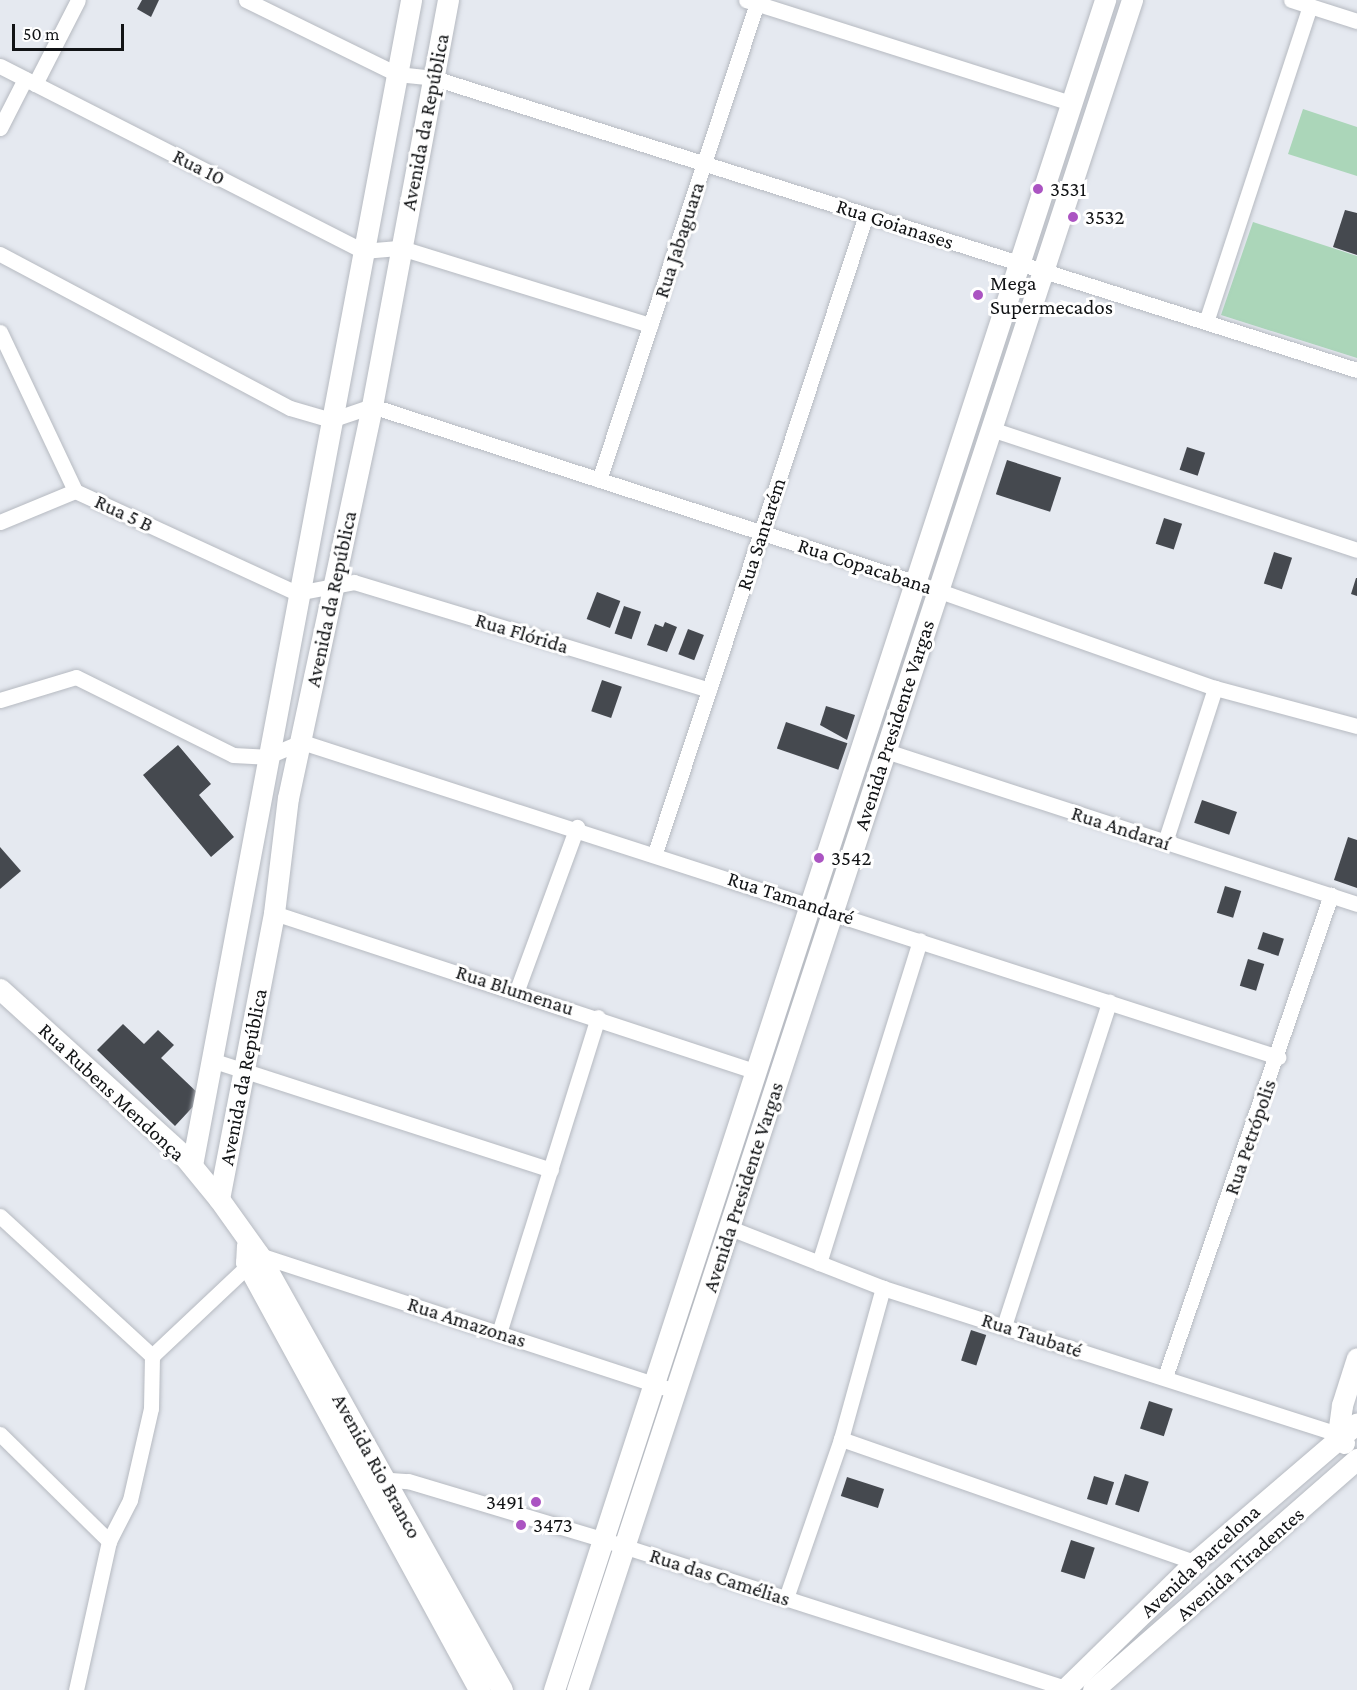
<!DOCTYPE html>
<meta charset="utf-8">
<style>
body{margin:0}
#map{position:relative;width:1357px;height:1690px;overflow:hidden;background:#e5e9f0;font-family:"Crimson Pro",serif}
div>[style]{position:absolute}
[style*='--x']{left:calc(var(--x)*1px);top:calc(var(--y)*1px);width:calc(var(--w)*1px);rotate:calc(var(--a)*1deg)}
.green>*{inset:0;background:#abd6b9}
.building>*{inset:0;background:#45494f;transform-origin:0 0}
.roads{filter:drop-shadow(0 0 2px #b6bac1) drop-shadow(0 0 2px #b6bac1)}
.street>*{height:15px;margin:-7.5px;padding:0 7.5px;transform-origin:7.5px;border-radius:7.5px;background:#fff}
.secondary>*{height:21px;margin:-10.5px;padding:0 10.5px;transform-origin:10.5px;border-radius:10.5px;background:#fff}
.dots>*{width:16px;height:16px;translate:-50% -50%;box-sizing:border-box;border:3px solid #fff;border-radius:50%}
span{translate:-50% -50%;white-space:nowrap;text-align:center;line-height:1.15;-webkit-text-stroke:6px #fff;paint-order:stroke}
.street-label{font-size:21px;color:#111315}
.poi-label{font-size:21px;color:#111315}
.left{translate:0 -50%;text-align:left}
.right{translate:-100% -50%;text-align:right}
.scale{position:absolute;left:12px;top:24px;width:112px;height:27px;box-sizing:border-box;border:3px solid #111315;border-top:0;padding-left:8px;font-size:18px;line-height:21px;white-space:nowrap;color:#111315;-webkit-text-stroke:4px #fff;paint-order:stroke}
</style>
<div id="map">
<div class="green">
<i style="clip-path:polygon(1303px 109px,1357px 127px,1357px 176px,1288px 154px)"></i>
<i style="clip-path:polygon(1253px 222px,1357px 256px,1357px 358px,1221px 315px)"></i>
</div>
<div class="building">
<i style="clip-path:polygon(142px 0,159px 0,151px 17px,137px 9px)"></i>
<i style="clip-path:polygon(1345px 210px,1357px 213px,1357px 255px,1333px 247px)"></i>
<i style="left:1187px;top:447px;width:19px;height:24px;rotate:18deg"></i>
<i style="left:1007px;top:460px;width:57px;height:36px;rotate:18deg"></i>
<i style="left:1164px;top:518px;width:19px;height:27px;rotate:18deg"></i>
<i style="left:1274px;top:552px;width:19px;height:33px;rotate:18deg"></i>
<i style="clip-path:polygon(1356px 578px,1357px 578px,1357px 596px,1351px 594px)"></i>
<i style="left:597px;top:592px;width:25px;height:29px;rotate:21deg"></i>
<i style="left:624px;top:606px;width:18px;height:29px;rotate:19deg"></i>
<i style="clip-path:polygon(665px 622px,677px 627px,667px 652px,647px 645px,655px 624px,663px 627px)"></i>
<i style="left:688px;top:629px;width:17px;height:27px;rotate:21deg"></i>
<i style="left:602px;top:680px;width:21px;height:33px;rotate:19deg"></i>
<i style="clip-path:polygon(826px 706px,855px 715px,847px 740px,820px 725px)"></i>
<i style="left:786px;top:722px;width:65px;height:28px;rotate:19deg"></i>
<i style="clip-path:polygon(178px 745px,211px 784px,199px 795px,234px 837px,211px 857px,143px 775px)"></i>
<i style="left:1202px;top:800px;width:37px;height:24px;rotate:19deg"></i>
<i style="clip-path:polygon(1348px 837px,1357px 840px,1357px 888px,1334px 880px)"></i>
<i style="clip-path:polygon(0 847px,21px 871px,0 889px)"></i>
<i style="left:1225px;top:886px;width:17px;height:28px;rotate:17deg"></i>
<i style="left:1263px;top:932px;width:22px;height:18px;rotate:18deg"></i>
<i style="left:1248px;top:959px;width:17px;height:28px;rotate:17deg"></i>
<i style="clip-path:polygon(123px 1024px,144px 1044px,158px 1030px,174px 1045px,161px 1058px,202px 1097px,175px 1126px,97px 1050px)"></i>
<i style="left:971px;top:1330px;width:16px;height:32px;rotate:18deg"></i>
<i style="left:1149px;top:1401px;width:25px;height:29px;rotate:18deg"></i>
<i style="left:1125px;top:1474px;width:25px;height:32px;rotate:18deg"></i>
<i style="left:1094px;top:1476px;width:21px;height:24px;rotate:17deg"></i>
<i style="left:847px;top:1477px;width:39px;height:20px;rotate:18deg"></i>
<i style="left:1071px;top:1540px;width:25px;height:33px;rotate:18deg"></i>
</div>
<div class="roads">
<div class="street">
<i style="--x:246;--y:0;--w:168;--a:26.1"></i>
<i style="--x:397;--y:74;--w:37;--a:6"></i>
<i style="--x:434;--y:78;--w:968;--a:17.56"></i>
<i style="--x:746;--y:0;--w:341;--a:17.6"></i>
<i style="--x:1291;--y:0;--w:69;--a:17.7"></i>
<i style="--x:0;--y:66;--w:407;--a:27"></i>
<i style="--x:363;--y:251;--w:38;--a:-5"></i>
<i style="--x:401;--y:248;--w:261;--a:17.2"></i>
<i style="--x:35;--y:84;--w:94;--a:-62.9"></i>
<i style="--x:0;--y:128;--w:55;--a:-63"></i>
<i style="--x:0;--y:254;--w:328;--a:28"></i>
<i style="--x:290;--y:408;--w:43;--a:16.3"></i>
<i style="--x:331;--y:420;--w:43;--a:-18.9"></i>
<i style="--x:372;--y:406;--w:570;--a:17.99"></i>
<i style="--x:914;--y:582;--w:319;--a:19.4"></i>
<i style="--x:1215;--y:688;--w:147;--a:15"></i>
<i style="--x:1206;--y:322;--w:333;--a:-71.8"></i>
<i style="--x:0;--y:332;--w:176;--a:64.7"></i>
<i style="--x:75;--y:491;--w:244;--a:24.7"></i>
<i style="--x:297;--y:593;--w:58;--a:-10.9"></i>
<i style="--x:354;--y:582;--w:371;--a:16.9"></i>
<i style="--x:991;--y:429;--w:385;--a:18.3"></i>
<i style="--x:599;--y:480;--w:506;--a:-71.67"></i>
<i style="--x:0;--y:522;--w:81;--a:-22.5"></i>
<i style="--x:0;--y:700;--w:79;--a:-16.8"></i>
<i style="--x:76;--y:677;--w:175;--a:26.4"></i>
<i style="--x:233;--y:755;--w:33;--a:3"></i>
<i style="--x:266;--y:757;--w:39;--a:-23"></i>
<i style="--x:302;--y:742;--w:1026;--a:17.89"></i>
<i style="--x:886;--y:751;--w:495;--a:18"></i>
<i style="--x:1165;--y:842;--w:162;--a:-72"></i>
<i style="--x:655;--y:853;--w:672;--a:-71.7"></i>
<i style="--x:274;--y:913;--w:505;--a:18.22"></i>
<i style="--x:517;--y:990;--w:174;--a:-69.8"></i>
<i style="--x:214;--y:1061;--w:354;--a:17.9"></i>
<i style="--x:0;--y:1216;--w:207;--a:42.6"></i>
<i style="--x:730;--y:1228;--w:164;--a:21.4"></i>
<i style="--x:883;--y:1288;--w:478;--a:17.8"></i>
<i style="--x:819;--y:1263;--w:338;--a:-72.6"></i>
<i style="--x:1004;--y:1326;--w:341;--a:-72"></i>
<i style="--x:499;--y:1333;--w:331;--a:-72.6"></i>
<i style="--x:1165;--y:1377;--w:510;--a:-71"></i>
<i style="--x:0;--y:1434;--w:153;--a:44.5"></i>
<i style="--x:841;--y:1439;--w:375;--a:19.2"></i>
<i style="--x:377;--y:1479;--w:31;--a:4"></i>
<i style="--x:408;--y:1481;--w:202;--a:16.7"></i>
<i style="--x:601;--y:1539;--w:493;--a:17.8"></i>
<i style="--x:786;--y:1598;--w:168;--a:-70.9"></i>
<i style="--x:841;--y:1439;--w:157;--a:-74.5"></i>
<i style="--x:76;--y:1690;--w:153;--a:-77.5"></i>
<i style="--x:109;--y:1541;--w:46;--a:-62.9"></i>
<i style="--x:130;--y:1500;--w:94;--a:-77.1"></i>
<i style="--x:151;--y:1408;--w:52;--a:-88.9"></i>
<i style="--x:152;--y:1356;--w:147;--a:-43.3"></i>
<i style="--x:259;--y:1255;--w:437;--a:18.1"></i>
</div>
<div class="secondary">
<i style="--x:0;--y:989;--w:247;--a:42.2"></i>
<i style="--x:183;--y:1155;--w:57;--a:50.7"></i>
<i style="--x:219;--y:1199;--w:69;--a:54.5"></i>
<i style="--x:259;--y:1255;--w:498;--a:60.8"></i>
<i style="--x:192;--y:1165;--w:1185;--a:-79.35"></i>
<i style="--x:219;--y:1199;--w:291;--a:-79.1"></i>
<i style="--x:274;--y:913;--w:116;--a:-83.1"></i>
<i style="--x:288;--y:798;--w:401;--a:-77.9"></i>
<i style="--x:372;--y:406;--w:413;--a:-79.4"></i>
<i style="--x:247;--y:1245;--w:17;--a:93"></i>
<i style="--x:246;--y:1262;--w:487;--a:61.4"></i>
<i style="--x:1344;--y:1443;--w:11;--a:-124"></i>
<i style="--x:1338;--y:1434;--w:29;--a:-82"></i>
<i style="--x:1342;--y:1405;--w:49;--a:-72.3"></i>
<i style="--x:554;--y:1690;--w:1778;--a:-71.94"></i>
<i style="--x:577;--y:1690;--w:1779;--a:-71.82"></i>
<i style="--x:1064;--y:1690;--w:183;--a:-44.3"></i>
<i style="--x:1195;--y:1562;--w:213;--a:-40.6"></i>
<i style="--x:1093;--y:1690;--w:351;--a:-41.2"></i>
</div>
</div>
<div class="dots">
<i style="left:1038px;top:189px;background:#ab54c2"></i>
<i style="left:1073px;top:217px;background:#ab54c2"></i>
<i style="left:978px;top:295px;background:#ab54c2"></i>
<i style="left:819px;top:858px;background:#ab54c2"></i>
<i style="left:536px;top:1502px;background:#ab54c2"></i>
<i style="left:521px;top:1525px;background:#ab54c2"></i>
</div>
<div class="street-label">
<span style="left:425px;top:122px;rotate:-79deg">Avenida da República</span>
<span style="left:199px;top:167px;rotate:27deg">Rua 10</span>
<span style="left:895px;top:224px;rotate:18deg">Rua Goianases</span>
<span style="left:679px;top:240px;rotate:-72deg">Rua Jabaguara</span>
<span style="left:124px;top:513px;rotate:25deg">Rua 5 B</span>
<span style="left:761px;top:534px;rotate:-72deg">Rua Santarém</span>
<span style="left:865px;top:566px;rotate:18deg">Rua Copacabana</span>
<span style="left:331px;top:599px;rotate:-78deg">Avenida da República</span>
<span style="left:522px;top:633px;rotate:17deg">Rua Flórida</span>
<span style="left:894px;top:725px;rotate:-72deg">Avenida Presidente Vargas</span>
<span style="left:1121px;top:828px;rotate:18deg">Rua Andaraí</span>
<span style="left:791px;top:898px;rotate:18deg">Rua Tamandaré</span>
<span style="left:515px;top:990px;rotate:18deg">Rua Blumenau</span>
<span style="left:243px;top:1077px;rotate:-79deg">Avenida da República</span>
<span style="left:112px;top:1092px;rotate:43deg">Rua Rubens Mendonça</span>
<span style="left:1250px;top:1137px;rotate:-71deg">Rua Petrópolis</span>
<span style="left:743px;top:1187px;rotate:-72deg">Avenida Presidente Vargas</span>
<span style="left:467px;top:1322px;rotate:18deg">Rua Amazonas</span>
<span style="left:1032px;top:1335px;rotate:18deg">Rua Taubaté</span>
<span style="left:377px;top:1466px;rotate:61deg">Avenida Rio Branco</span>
<span style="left:1200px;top:1561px;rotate:-43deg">Avenida Barcelona</span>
<span style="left:1240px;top:1564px;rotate:-41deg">Avenida Tiradentes</span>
<span style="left:720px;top:1577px;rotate:18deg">Rua das Camélias</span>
</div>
<div class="poi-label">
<span class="left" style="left:1050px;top:189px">3531</span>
<span class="left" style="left:1085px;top:217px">3532</span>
<span class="left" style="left:990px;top:295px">Mega<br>Supermecados</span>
<span class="left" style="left:831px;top:858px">3542</span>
<span class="right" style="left:524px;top:1502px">3491</span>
<span class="left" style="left:533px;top:1525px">3473</span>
</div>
<div class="scale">50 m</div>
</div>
